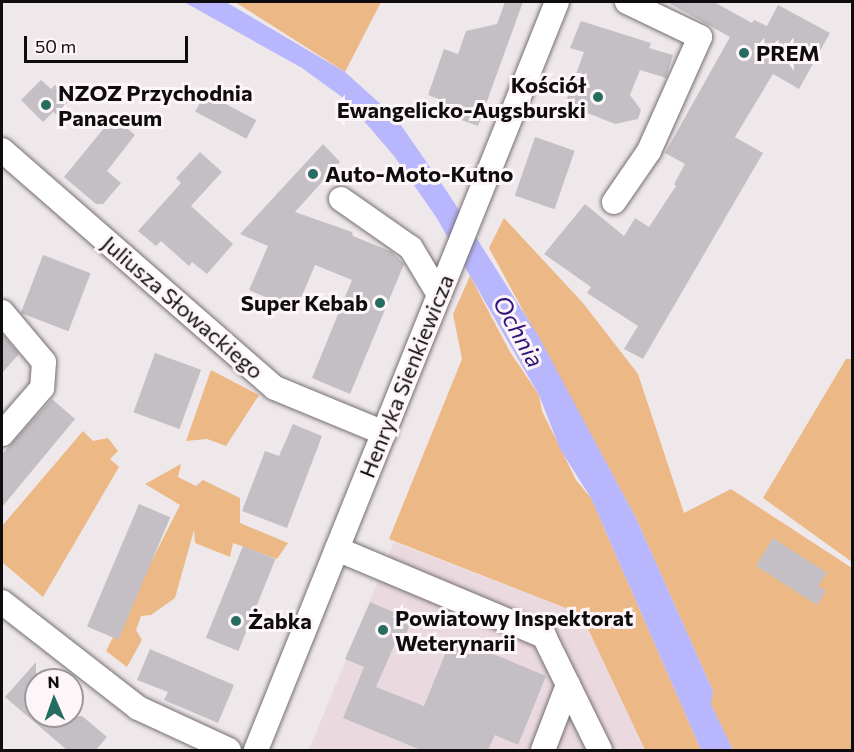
<!DOCTYPE html>
<meta charset="utf-8">
<style>
body{margin:0}
#map{position:relative;width:854px;height:752px;overflow:hidden;background:#efe8ea;font-family:Commissioner,sans-serif}
div>[style]{position:absolute}
[style*='--x']{left:calc(var(--x)*1px);top:calc(var(--y)*1px);width:calc(var(--w)*1px);rotate:calc(var(--a)*1deg)}
.built>*{inset:0;background:#eadadf}
.green>*{inset:0;background:#ecb885}
.water>*{inset:0;background:#b8b6fd}
.building>*{inset:0;background:#c4bfc4;transform-origin:0 0}
.roads{filter:drop-shadow(0 0 2px #766f72) drop-shadow(0 0 2px #766f72)}
.minor>*{height:24px;margin:-12px;padding:0 12px;transform-origin:12px;border-radius:12px;background:#fff}
.dots>*{width:16px;height:16px;translate:-50% -50%;box-sizing:border-box;border:3px solid #fdf5f8;border-radius:50%}
span{translate:-50% -50%;white-space:nowrap;text-align:center;line-height:1.15;-webkit-text-stroke:6px #fdf5f8;paint-order:stroke}
.poi-label{font-size:22px;color:#0e0c0d;font-weight:700}
.left{translate:0 -50%;text-align:left}
.right{translate:-100% -50%;text-align:right}
.street-label{font-size:22px;color:#0e0c0d}
.water-label{font-size:24px;color:#2f1479;font-style:italic}
.frame{position:absolute;inset:0;border:3px solid #0e0c0d;pointer-events:none}
.north{position:absolute;left:24px;top:668px;width:60px;height:60px;box-sizing:border-box;background:#fdf5f8;border:2px solid #9d989a;border-radius:50%;rotate:358deg;font-size:16px;font-weight:700;line-height:24px;text-align:center;color:#0e0c0d}
.north::after{content:'';display:block;margin:auto;width:21px;height:27px;background:#266c61;clip-path:polygon(50% 0,100% 100%,50% 72%,0 100%)}
.scale{position:absolute;left:24px;top:36px;width:164px;height:27px;box-sizing:border-box;border:3px solid #0e0c0d;border-top:0;padding-left:8px;font-size:18px;line-height:21px;white-space:nowrap;color:#0e0c0d;-webkit-text-stroke:4px #fdf5f8;paint-order:stroke}
</style>
<div id="map">
<div class="built">
<i style="clip-path:polygon(394px 542px,581px 614px,645px 750px,309px 750px)"></i>
</div>
<div class="green">
<i style="clip-path:polygon(235px 2px,381px 2px,345px 72px)"></i>
<i style="clip-path:polygon(504px 218px,583px 303px,638px 374px,684px 513px,731px 489px,852px 568px,852px 750px,733px 750px,710px 704px,713px 691px,636px 518px,489px 248px)"></i>
<i style="clip-path:polygon(470px 276px,510px 352px,539px 395px,542px 411px,576px 480px,591px 498px,701px 750px,645px 750px,581px 614px,389px 539px,462px 359px,453px 314px)"></i>
<i style="clip-path:polygon(846px 359px,852px 359px,852px 562px,763px 498px)"></i>
<i style="clip-path:polygon(211px 370px,259px 395px,226px 446px,207px 439px,186px 441px)"></i>
<i style="clip-path:polygon(83px 431px,93px 441px,108px 438px,118px 451px,110px 459px,119px 467px,43px 597px,2px 562px,2px 526px)"></i>
<i style="clip-path:polygon(181px 464px,178px 477px,196px 486px,203px 480px,240px 498px,240px 523px,288px 543px,277px 559px,233px 543px,230px 557px,195px 543px,194px 530px,175px 598px,151px 615px,141px 616px,136px 630px,142px 640px,127px 667px,106px 651px,180px 505px,145px 484px)"></i>
</div>
<div class="water">
<i style="clip-path:polygon(184px 2px,226px 2px,345px 72px,396px 118px,450px 196px,539px 337px,636px 518px,713px 691px,711px 704px,733px 750px,701px 750px,591px 498px,560px 449px,539px 395px,436px 217px,394px 156px,346px 100px,302px 68px)"></i>
</div>
<div class="building">
<i style="clip-path:polygon(505px 2px,523px 2px,478px 126px,437px 111px,441px 100px,428px 95px,444px 49px,458px 54px,466px 31px,497px 24px)"></i>
<i style="clip-path:polygon(667px 2px,714px 2px,752px 23px,754px 20px,767px 26px,778px 5px,830px 33px,799px 89px,773px 74px,735px 137px,763px 153px,643px 359px,624px 349px,638px 326px,587px 293px,591px 287px,544px 254px,585px 204px,624px 236px,635px 218px,649px 227px,676px 186px,674px 184px,685px 164px,665px 153px,730px 37px)"></i>
<i style="clip-path:polygon(581px 21px,651px 43px,649px 48px,673px 55px,666px 78px,640px 70px,630px 95px,641px 110px,638px 119px,615px 124px,565px 104px,584px 52px,570px 48px)"></i>
<i style="clip-path:polygon(41px 80px,51px 89px,55px 85px,71px 99px,57px 115px,53px 112px,43px 122px,21px 100px)"></i>
<i style="left:205px;top:93px;width:58px;height:21px;rotate:28deg"></i>
<i style="clip-path:polygon(113px 117px,135px 135px,107px 171px,121px 183px,103px 204px,96px 204px,64px 177px)"></i>
<i style="left:535px;top:137px;width:42px;height:62px;rotate:19deg"></i>
<i style="clip-path:polygon(323px 144px,340px 162px,295px 212px,352px 232px,353px 236px,392px 252px,404px 264px,350px 394px,312px 378px,352px 280px,315px 265px,296px 310px,249px 290px,268px 246px,240px 234px)"></i>
<i style="clip-path:polygon(200px 152px,222px 172px,191px 206px,233px 244px,207px 274px,192px 262px,189px 266px,161px 241px,156px 246px,138px 231px,181px 183px,176px 178px)"></i>
<i style="left:43px;top:255px;width:51px;height:62px;rotate:21deg"></i>
<i style="clip-path:polygon(2px 334px,19px 354px,2px 373px)"></i>
<i style="left:155px;top:353px;width:49px;height:63px;rotate:20deg"></i>
<i style="clip-path:polygon(52px 399px,75px 419px,2px 507px,2px 454px)"></i>
<i style="clip-path:polygon(293px 424px,322px 436px,287px 528px,242px 511px,265px 451px,279px 456px)"></i>
<i style="left:139px;top:504px;width:34px;height:133px;rotate:23deg"></i>
<i style="clip-path:polygon(773px 538px,827px 573px,818px 586px,826px 591px,817px 605px,756px 566px)"></i>
<i style="left:243px;top:546px;width:35px;height:99px;rotate:22deg"></i>
<i style="clip-path:polygon(370px 602px,412px 620px,403px 641px,397px 639px,376px 687px,424px 706px,452px 637px,546px 676px,518px 745px,495px 735px,488px 750px,421px 750px,343px 718px,364px 667px,345px 659px)"></i>
<i style="clip-path:polygon(150px 649px,234px 685px,218px 723px,164px 700px,168px 692px,137px 680px)"></i>
<i style="clip-path:polygon(36px 662px,36px 716px,82px 716px,107px 737px,96px 750px,67px 750px,5px 697px)"></i>
</div>
<div class="roads">
<div class="minor">
<i style="--x:2;--y:150;--w:362;--a:41.1"></i>
<i style="--x:275;--y:388;--w:118;--a:22.4"></i>
<i style="--x:341;--y:199;--w:85;--a:35"></i>
<i style="--x:411;--y:248;--w:52;--a:59"></i>
<i style="--x:614;--y:202;--w:62;--a:-55.5"></i>
<i style="--x:649;--y:151;--w:125;--a:-65.9"></i>
<i style="--x:700;--y:37;--w:81;--a:-154.4"></i>
<i style="--x:2;--y:312;--w:65;--a:50"></i>
<i style="--x:44;--y:362;--w:26;--a:94"></i>
<i style="--x:42;--y:388;--w:61;--a:131"></i>
<i style="--x:337;--y:549;--w:225;--a:22.8"></i>
<i style="--x:544;--y:636;--w:127;--a:63.8"></i>
<i style="--x:2;--y:602;--w:172;--a:37.9"></i>
<i style="--x:138;--y:708;--w:100;--a:24.8"></i>
<i style="--x:256;--y:750;--w:806;--a:-68.08"></i>
<i style="--x:543;--y:750;--w:70;--a:-69"></i>
</div>
</div>
<div class="dots">
<i style="left:744px;top:53px;background:#266c61"></i>
<i style="left:598px;top:97px;background:#266c61"></i>
<i style="left:46px;top:105px;background:#266c61"></i>
<i style="left:313px;top:174px;background:#266c61"></i>
<i style="left:380px;top:303px;background:#266c61"></i>
<i style="left:236px;top:621px;background:#266c61"></i>
<i style="left:383px;top:630px;background:#266c61"></i>
</div>
<div class="poi-label">
<span class="left" style="left:756px;top:53px">PREM</span>
<span class="right" style="left:586px;top:97px">Kościół<br>Ewangelicko-Augsburski</span>
<span class="left" style="left:58px;top:105px">NZOZ Przychodnia<br>Panaceum</span>
<span class="left" style="left:325px;top:174px">Auto-Moto-Kutno</span>
<span class="right" style="left:368px;top:303px">Super Kebab</span>
<span class="left" style="left:395px;top:630px">Powiatowy Inspektorat<br>Weterynarii</span>
<span class="left" style="left:248px;top:621px">Żabka</span>
</div>
<div class="street-label">
<span style="left:183px;top:307px;rotate:41deg">Juliusza Słowackiego</span>
<span style="left:406px;top:376px;rotate:-68deg">Henryka Sienkiewicza</span>
</div>
<div class="water-label">
<span style="left:519px;top:331px;rotate:61deg">Ochnia</span>
</div>
<div class="frame"></div>
<div class="north">N</div>
<div class="scale">50 m</div>
</div>
